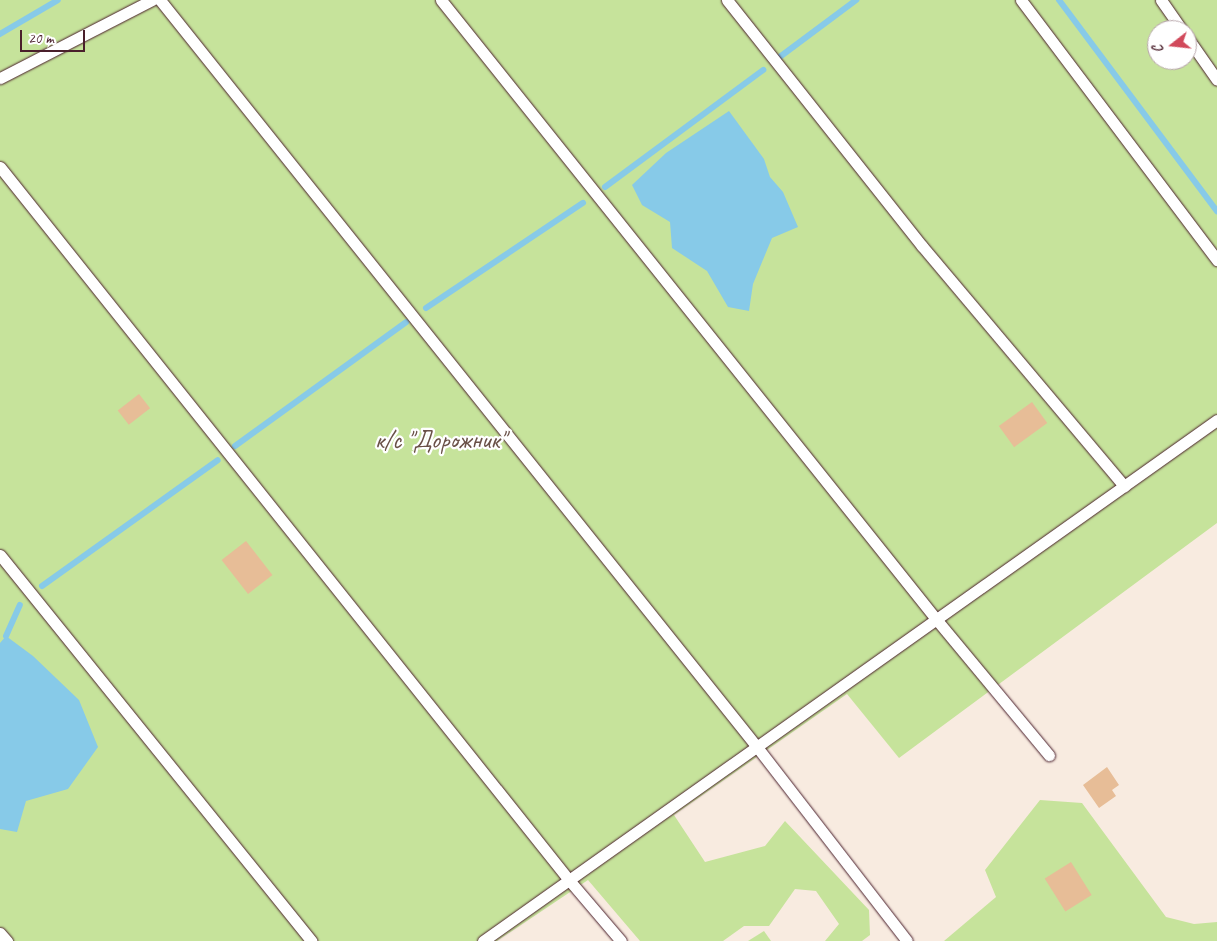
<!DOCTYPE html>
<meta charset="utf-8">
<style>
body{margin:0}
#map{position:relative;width:1217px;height:941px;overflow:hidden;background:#f8ebe0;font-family:Caveat,sans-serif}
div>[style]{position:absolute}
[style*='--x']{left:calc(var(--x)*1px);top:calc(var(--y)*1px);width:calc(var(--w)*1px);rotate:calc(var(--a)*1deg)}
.green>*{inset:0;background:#c6e39b}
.water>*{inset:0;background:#87cae8}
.stream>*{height:6px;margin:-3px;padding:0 3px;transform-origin:3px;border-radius:3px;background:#87cae8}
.building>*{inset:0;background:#e7bd97;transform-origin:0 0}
.roads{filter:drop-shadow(0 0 1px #4a1f2b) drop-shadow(0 0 1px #4a1f2b)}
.service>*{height:11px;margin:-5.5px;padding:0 5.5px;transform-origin:5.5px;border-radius:5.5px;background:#fff}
span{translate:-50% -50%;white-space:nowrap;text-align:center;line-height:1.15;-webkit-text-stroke:4.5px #fff;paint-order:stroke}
.park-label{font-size:25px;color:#695047}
.north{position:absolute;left:1147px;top:20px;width:50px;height:50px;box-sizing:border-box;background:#fff;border:1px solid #b7a5aa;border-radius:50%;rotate:254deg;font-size:14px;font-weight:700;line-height:20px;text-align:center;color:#4a1f2b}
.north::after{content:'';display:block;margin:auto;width:18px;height:22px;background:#d1495b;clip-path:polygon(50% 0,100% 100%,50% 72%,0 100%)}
.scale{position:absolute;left:20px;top:30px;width:65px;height:22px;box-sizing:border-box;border:2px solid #4a1f2b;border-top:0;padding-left:6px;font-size:15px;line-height:18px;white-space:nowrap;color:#4a1f2b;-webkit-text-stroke:4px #fff;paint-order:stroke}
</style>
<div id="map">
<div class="green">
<i style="clip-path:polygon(evenodd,0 0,1217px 0,1217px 523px,899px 758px,847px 694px,674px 815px,705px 862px,765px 846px,785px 821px,869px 910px,870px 935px,862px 941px,825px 941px,839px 924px,816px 891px,795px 889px,769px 926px,744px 926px,723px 941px,640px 941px,588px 880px,497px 941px,0 941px,0 0,1157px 30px,1187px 30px,1187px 60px,1157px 60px,1157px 30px)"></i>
<i style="clip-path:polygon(1040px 800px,1082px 803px,1166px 917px,1194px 924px,1217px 922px,1217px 941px,944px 941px,996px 897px,985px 870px)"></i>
<i style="clip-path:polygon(764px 931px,771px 941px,748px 941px)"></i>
</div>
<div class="water">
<i style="clip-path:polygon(729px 111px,764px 159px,770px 177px,783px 192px,798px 227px,772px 238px,753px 284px,749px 311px,728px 307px,707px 271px,672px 248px,670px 222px,642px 205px,632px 185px,666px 153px)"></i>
<i style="clip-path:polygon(6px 636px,33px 656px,79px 700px,98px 747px,68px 789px,26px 801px,17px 832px,0 829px,0 643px)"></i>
</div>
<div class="stream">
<i style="--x:1059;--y:0;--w:264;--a:53.2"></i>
<i style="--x:0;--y:34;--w:67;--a:-30.4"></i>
<i style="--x:781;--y:56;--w:94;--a:-36.7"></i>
<i style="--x:605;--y:187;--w:197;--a:-36.5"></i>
<i style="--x:426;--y:308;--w:189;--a:-33.8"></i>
<i style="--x:235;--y:446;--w:211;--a:-35.9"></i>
<i style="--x:42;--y:586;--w:216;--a:-35.6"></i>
<i style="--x:6;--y:636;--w:34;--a:-66"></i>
</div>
<div class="building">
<i style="left:139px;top:394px;width:18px;height:27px;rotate:52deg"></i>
<i style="left:1032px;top:402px;width:26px;height:41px;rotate:54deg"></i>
<i style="left:246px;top:541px;width:43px;height:31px;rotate:52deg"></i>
<i style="clip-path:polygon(1107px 767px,1119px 785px,1112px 790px,1116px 796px,1099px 808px,1083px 785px)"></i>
<i style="left:1071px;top:862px;width:39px;height:31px;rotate:58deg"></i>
</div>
<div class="roads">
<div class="service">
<i style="--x:160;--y:0;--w:956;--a:51.37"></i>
<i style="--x:757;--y:747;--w:245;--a:52.3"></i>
<i style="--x:441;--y:0;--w:793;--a:51.35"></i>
<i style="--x:936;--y:619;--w:177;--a:50.3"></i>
<i style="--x:727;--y:0;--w:314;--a:51.6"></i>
<i style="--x:922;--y:246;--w:314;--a:49.9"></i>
<i style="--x:1021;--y:0;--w:326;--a:53"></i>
<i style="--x:1161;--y:0;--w:37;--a:55"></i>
<i style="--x:1187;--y:37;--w:52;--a:55.1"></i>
<i style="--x:0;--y:78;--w:171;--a:-27.2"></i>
<i style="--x:0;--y:167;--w:912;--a:51.41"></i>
<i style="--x:569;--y:880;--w:80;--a:49.6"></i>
<i style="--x:0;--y:555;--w:496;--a:51.1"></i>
<i style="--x:0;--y:933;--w:11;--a:49"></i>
<i style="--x:483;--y:941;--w:900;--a:-35.37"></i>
</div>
</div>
<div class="park-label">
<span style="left:440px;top:440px">к/с "Дорожник"</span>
</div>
<div class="north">С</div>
<div class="scale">20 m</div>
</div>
